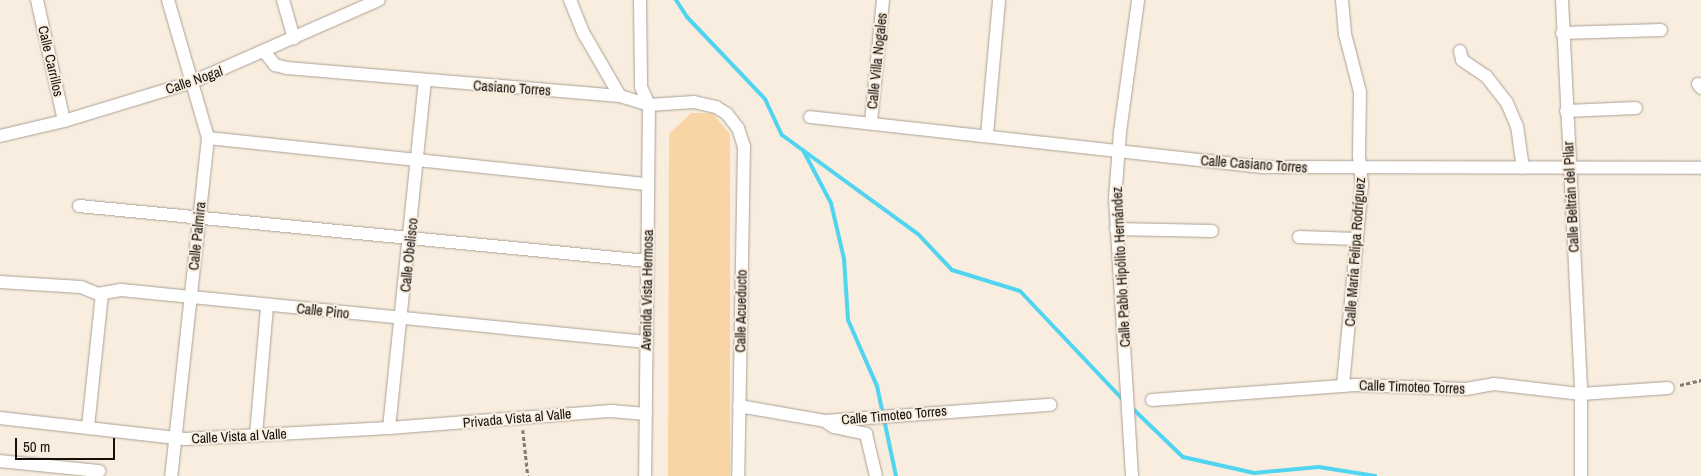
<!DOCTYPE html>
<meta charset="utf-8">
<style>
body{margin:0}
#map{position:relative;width:1701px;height:476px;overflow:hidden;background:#f8eddf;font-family:"Archivo Narrow",sans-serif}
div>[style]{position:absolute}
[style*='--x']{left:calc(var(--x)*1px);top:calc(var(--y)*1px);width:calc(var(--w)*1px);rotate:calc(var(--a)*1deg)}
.green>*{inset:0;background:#f9d5a6}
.stream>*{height:4px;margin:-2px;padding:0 2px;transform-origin:2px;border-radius:2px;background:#51d4f0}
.path>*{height:2.5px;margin-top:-1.25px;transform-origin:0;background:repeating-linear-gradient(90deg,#847d74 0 4px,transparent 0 6.5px)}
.roads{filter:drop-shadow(0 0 1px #aba093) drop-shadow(0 0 1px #aba093)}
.minor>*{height:12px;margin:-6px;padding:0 6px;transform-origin:6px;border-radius:6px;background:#fff}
span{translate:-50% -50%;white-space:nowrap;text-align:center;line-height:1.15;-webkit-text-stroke:4px #f8eddf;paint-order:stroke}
.street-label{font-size:14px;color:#14100b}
.scale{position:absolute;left:15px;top:438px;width:100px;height:22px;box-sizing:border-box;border:2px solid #14100b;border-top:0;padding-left:6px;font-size:15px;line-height:18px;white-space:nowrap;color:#14100b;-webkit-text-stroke:4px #f8eddf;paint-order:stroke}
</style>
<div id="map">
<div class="green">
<i style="clip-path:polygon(691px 113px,712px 113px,730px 134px,730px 476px,668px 476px,669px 134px)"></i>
</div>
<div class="stream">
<i style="--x:676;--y:0;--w:20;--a:57"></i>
<i style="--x:687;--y:17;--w:113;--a:46.4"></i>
<i style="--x:765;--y:99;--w:40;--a:65"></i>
<i style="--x:782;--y:135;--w:168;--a:36.1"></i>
<i style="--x:918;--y:234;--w:50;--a:46.6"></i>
<i style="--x:952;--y:270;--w:71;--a:17.2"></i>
<i style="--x:1020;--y:291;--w:150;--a:46.6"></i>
<i style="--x:803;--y:150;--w:60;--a:62.2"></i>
<i style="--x:831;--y:203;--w:57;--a:76.9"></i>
<i style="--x:844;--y:259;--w:61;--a:86.2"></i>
<i style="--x:848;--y:320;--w:72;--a:66.3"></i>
<i style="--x:877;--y:386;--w:92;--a:78.1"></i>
<i style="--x:1132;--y:408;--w:71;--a:43.9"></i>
<i style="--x:1183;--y:457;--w:73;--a:12.7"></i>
<i style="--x:1254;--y:473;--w:65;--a:-5.3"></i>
<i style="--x:1319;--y:467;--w:57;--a:9.1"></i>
</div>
<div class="path">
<i style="--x:1680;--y:385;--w:22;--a:-13"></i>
<i style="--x:523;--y:430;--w:46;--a:83.8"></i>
</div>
<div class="roads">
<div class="minor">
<i style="--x:37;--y:0;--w:124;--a:77.4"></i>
<i style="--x:168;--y:0;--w:144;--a:73.8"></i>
<i style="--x:208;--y:138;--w:340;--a:96.2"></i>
<i style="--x:283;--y:0;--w:40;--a:74"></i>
<i style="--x:570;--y:0;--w:37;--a:68"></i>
<i style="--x:584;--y:34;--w:72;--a:59.9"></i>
<i style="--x:640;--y:0;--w:87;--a:89.3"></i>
<i style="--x:641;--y:87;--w:20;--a:66"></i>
<i style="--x:649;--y:105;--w:371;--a:90.6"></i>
<i style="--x:1342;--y:0;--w:34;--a:85"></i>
<i style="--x:1345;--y:34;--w:60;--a:75.5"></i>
<i style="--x:1360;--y:92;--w:64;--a:90.9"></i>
<i style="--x:1359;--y:156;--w:28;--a:84"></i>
<i style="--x:1362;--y:184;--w:203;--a:95.4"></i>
<i style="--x:1562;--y:0;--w:394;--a:87.2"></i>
<i style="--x:1581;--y:394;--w:82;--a:90"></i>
<i style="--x:1562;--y:33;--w:99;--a:-1.7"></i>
<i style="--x:264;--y:51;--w:18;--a:52"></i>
<i style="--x:275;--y:65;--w:12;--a:14"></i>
<i style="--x:287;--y:68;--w:334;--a:4.8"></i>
<i style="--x:620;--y:96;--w:30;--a:17"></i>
<i style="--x:649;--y:105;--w:45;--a:-3.8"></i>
<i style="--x:694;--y:102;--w:23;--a:13"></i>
<i style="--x:716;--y:107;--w:13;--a:32"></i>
<i style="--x:727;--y:114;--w:18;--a:52"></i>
<i style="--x:738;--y:128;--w:19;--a:72"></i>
<i style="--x:744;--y:146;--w:330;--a:91"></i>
<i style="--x:1460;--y:51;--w:9;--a:77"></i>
<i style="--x:1462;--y:60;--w:29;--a:34"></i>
<i style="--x:1486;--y:76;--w:34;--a:52"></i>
<i style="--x:1507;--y:103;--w:25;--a:67"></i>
<i style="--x:1517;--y:126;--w:42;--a:81.9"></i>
<i style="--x:1698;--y:84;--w:5;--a:53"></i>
<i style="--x:1566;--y:111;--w:70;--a:-2.5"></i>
<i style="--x:810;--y:117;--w:456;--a:6.3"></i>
<i style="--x:1263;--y:167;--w:438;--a:0.1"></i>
<i style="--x:871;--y:122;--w:123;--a:-84.4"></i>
<i style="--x:987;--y:135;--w:136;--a:-84.9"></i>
<i style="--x:0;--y:136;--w:66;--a:-13.2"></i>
<i style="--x:64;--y:121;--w:134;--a:-16.9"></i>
<i style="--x:192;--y:82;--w:204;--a:-23.7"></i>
<i style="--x:208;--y:138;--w:442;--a:6"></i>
<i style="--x:79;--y:206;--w:571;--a:5.53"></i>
<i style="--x:1116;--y:229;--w:96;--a:1.2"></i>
<i style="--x:1299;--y:237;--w:58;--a:2"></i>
<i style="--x:0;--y:282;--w:81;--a:3.5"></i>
<i style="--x:81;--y:287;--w:18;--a:22"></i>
<i style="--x:98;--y:294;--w:23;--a:-10"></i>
<i style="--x:121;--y:290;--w:528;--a:5.66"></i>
<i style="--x:1152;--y:400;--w:204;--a:-4.2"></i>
<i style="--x:1355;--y:385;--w:111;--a:2.1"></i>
<i style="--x:1466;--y:389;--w:28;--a:-10"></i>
<i style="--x:1494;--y:384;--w:88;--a:6.6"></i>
<i style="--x:1581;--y:394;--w:87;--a:-3.9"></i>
<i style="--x:739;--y:406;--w:87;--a:9.9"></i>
<i style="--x:825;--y:421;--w:226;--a:-4.1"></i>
<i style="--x:0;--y:418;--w:186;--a:6.5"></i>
<i style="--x:185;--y:439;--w:204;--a:-3.1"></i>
<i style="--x:389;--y:428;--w:223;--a:-4.4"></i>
<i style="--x:611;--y:411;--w:35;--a:5"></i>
<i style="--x:825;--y:421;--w:11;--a:34"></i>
<i style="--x:834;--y:427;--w:33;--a:12"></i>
<i style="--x:866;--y:434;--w:43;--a:76.6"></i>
<i style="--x:88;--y:427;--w:134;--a:-84"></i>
<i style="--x:389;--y:428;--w:349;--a:-84.1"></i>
<i style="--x:256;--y:435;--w:129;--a:-85.1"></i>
<i style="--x:0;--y:461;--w:100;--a:5.8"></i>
<i style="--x:1132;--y:476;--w:278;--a:-93.5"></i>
<i style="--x:1115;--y:199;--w:67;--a:-85.7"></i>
<i style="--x:1120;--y:132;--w:133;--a:-82.2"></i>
</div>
</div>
<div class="street-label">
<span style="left:51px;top:61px;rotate:77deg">Calle Carrillos</span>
<span style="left:877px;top:61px;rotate:-84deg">Calle Villa Nogales</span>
<span style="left:194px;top:80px;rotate:-19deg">Calle Nogal</span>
<span style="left:512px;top:88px;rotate:4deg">Casiano Torres</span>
<span style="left:1254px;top:164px;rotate:4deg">Calle Casiano Torres</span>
<span style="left:1571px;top:197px;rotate:-93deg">Calle Beltrán del Pilar</span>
<span style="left:197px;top:236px;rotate:-84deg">Calle Palmira</span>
<span style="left:1355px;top:252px;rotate:-86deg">Calle María Felipa Rodríguez</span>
<span style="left:409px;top:255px;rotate:-84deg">Calle Obelisco</span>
<span style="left:1121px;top:267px;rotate:-93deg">Calle Pablo Hipólito Hernández</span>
<span style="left:647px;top:290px;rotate:-89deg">Avenida Vista Hermosa</span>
<span style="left:323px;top:311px;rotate:6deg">Calle Pino</span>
<span style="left:741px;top:311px;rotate:-89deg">Calle Acueducto</span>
<span style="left:1412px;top:387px;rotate:2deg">Calle Timoteo Torres</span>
<span style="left:894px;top:415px;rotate:-5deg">Calle Timoteo Torres</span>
<span style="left:517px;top:418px;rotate:-5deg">Privada Vista al Valle</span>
<span style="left:239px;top:436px;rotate:-3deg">Calle Vista al Valle</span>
</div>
<div class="scale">50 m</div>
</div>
